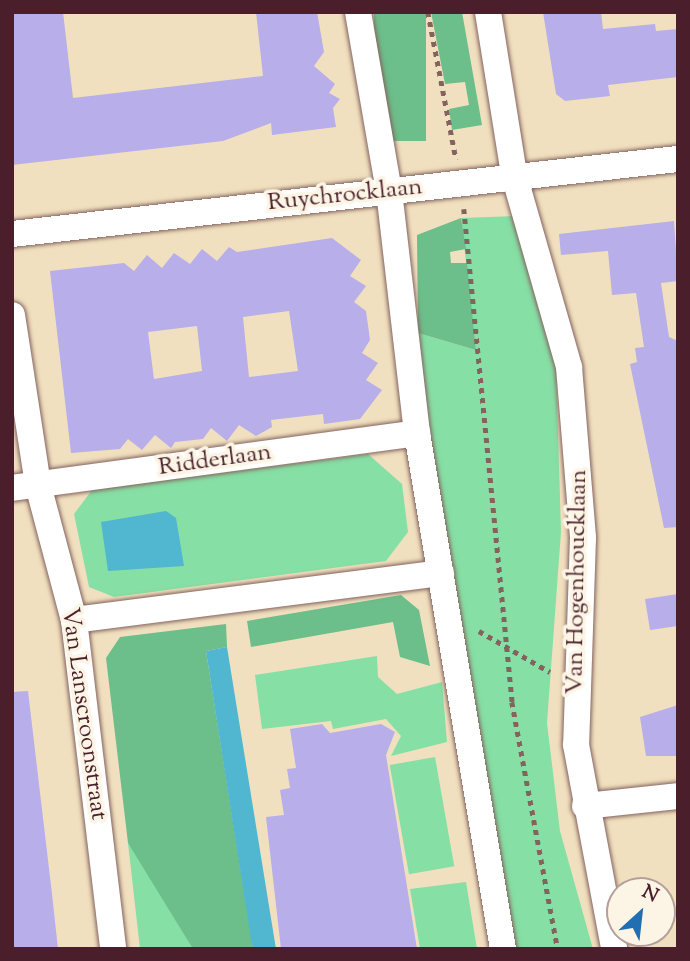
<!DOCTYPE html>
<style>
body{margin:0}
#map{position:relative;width:690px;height:961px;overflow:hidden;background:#f1e0bf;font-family:"Sorts Mill Goudy",serif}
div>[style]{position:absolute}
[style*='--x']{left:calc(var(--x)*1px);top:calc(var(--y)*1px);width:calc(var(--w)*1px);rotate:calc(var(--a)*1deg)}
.green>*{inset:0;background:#86dfa5;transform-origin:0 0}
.forest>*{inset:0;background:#6cbe8a;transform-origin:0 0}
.water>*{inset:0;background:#51b6d0}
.building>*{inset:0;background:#b7aeea}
.path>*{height:4.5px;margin-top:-2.25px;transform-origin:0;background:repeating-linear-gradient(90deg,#84635f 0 5px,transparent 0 10px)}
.roads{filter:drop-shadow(0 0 2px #84635f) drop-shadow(0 0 2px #84635f)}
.street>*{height:26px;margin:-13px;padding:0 13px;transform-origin:13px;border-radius:13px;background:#fff}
span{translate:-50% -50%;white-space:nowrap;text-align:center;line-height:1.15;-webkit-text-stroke:7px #fcf5e5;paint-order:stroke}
.street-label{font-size:24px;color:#4a1f2b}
.frame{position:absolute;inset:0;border:14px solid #4a1f2b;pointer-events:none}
.north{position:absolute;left:606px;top:877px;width:70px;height:70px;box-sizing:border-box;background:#fcf5e5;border:2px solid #b59f9b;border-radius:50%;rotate:27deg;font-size:19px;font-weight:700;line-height:28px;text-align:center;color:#4a1f2b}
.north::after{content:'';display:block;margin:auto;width:24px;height:32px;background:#1f6fb2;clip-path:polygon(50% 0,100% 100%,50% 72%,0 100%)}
</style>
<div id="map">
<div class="green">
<i style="clip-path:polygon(516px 216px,556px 366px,561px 532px,547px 723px,560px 831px,593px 949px,511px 949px,437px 496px,418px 333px,476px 350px,461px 218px)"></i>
<i style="clip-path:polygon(368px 454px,402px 484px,408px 532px,386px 561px,114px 597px,89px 587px,74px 514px,92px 490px)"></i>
<i style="clip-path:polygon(377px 656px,378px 677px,397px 694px,442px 682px,447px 742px,391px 756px,401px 736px,386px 719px,333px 729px,331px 721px,262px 729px,255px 675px)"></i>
<i style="left:435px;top:757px;width:111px;height:46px;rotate:80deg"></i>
<i style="clip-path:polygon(128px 843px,143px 863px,193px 949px,140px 949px)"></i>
<i style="clip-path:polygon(466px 882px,477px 949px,420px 949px,410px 889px)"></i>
</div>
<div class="forest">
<i style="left:374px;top:12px;width:52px;height:129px"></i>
<i style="clip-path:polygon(431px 12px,462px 12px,482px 125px,452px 130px,449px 109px,469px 105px,465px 82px,445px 84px)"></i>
<i style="clip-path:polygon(461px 218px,466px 249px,450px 252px,451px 263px,467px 263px,476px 350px,418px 333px,417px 235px)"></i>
<i style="clip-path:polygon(401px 595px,419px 610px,430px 666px,400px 657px,393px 622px,251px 647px,247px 621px)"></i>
<i style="clip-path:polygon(226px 624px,227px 647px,206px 651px,253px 949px,193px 949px,128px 843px,106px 658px,120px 637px)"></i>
</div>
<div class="water">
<i style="clip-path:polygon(166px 511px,176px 518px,184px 566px,108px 571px,101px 522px)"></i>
<i style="clip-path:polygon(227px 647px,276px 949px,253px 949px,251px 940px,206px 651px)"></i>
</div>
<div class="building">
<i style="clip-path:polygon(12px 12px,63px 12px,73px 98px,263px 76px,256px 12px,317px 12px,324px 52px,314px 66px,335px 84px,329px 93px,340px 99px,333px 108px,336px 127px,272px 135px,271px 123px,223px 141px,12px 165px)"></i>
<i style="clip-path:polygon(543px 12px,601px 12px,603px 29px,655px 24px,656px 31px,678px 29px,678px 77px,608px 85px,610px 96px,565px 101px,556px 94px)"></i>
<i style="clip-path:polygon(674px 221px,678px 281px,661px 283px,669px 337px,678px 341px,678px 527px,664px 528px,630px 364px,637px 362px,635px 348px,644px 347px,636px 293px,612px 295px,608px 251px,561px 255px,559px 234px)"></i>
<i style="clip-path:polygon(evenodd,332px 238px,361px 260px,350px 276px,366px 286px,354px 302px,366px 311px,370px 340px,362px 353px,378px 363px,366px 380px,382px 390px,360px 419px,324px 424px,323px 414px,271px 420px,272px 427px,256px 436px,239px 425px,227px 441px,211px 428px,203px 439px,175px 442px,171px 448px,155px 435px,142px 450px,128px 439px,120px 449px,71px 453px,50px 271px,124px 263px,134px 271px,147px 255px,162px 268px,174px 253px,190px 264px,202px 249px,217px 261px,229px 247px,237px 252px,332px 238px,289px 311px,298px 371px,249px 377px,243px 317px,289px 311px,332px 238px,197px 326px,202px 371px,154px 379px,148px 332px,197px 326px)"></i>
<i style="clip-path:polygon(678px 594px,678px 626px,650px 630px,645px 599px)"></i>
<i style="clip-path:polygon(28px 691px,52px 894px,58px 949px,12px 949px,12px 692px)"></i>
<i style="clip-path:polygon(678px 705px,678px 756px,646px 756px,640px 717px)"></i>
<i style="clip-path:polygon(322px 724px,330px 733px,381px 724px,395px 732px,386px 755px,417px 949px,281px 949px,266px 817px,284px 815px,280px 790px,290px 788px,287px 769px,296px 768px,290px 729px)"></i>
</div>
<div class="path">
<i style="--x:428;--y:12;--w:150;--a:79.2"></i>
<i style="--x:464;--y:209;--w:495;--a:84.4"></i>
<i style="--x:512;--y:702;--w:251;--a:79.5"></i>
<i style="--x:479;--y:631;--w:82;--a:30"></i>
</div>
<div class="roads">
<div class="street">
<i style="--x:358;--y:12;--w:182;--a:80.2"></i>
<i style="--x:389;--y:191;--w:244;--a:83.4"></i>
<i style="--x:417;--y:433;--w:523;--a:80.54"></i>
<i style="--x:488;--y:12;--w:165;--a:80.9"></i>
<i style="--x:514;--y:175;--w:200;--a:74"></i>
<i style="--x:569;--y:367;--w:172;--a:85.3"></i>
<i style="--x:583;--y:538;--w:207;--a:91.9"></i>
<i style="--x:576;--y:745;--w:208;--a:79.4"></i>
<i style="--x:12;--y:234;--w:670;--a:-6.43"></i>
<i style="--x:12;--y:315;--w:172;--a:81.3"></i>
<i style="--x:38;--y:485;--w:140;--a:75.1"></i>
<i style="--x:74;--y:620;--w:331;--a:83.2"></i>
<i style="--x:12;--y:488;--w:409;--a:-7.7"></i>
<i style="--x:74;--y:620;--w:370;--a:-7.3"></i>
<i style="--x:585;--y:806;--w:94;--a:-6.1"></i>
</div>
</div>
<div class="street-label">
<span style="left:345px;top:196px;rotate:-6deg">Ruychrocklaan</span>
<span style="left:215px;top:461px;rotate:-8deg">Ridderlaan</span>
<span style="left:578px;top:582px;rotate:-89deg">Van Hogenhoucklaan</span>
<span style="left:83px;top:714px;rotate:82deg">Van Lanscroonstraat</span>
</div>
<div class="frame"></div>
<div class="north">N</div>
</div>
